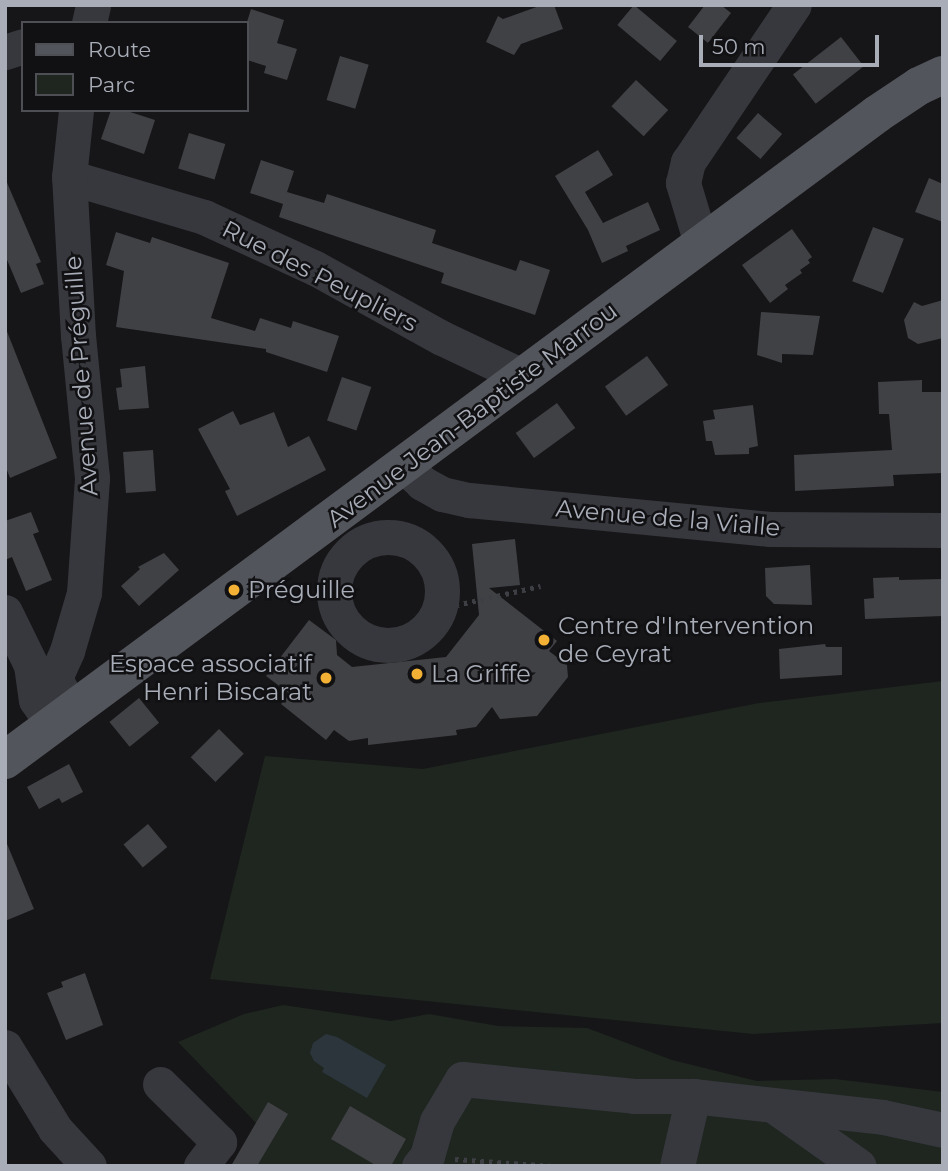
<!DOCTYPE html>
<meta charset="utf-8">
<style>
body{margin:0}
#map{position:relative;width:948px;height:1171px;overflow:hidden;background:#161618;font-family:Montserrat,sans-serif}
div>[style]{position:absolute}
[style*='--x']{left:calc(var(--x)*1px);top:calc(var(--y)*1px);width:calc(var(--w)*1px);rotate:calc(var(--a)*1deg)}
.green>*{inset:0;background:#1e261f}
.water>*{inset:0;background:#2c353c}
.building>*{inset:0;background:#404145;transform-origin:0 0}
.path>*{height:4.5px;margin-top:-2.25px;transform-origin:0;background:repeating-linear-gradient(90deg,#3d3f44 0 3.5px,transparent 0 8.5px)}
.minor>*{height:35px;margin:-17.5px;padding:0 17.5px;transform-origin:17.5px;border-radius:17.5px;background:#37383d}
.minor>.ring{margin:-17.5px;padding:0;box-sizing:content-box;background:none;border:35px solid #37383d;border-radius:50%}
.major>*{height:38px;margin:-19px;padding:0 19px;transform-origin:19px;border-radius:19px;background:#53555c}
.dots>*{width:19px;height:19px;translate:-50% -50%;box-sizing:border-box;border:4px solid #111113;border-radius:50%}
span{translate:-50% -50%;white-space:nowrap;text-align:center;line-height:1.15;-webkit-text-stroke:5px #111113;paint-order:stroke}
.street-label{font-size:24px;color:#a8adb8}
.poi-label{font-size:24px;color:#a8adb8}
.left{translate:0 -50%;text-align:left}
.right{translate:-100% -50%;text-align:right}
.frame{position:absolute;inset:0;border:7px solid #a8adb8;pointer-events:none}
.legend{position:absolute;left:21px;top:21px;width:228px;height:91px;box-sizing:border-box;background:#111113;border:2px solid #4d4f55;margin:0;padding:9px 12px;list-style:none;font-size:21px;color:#a8adb8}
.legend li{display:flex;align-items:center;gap:14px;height:35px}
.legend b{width:35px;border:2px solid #4d4f55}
.scale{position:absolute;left:699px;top:35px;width:180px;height:32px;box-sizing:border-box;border:4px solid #a8adb8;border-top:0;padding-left:9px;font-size:21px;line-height:24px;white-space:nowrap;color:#a8adb8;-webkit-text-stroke:5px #111113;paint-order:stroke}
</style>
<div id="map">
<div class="green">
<i style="clip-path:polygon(943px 681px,943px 1023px,753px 1034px,210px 979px,265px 756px,423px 769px,759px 703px)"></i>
<i style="clip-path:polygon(283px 1005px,391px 1021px,429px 1014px,498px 1026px,587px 1028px,672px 1060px,757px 1081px,835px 1079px,943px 1092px,943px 1166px,231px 1166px,256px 1123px,178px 1042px,244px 1014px)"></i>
</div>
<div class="water">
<i style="clip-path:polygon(326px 1034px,337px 1037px,386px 1065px,367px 1098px,322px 1072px,324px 1068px,314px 1061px,310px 1053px,313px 1043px)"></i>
</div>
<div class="building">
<i style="clip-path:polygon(542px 5px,554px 5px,563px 29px,521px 44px,514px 55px,486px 42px,498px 16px,503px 19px)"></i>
<i style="left:634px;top:5px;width:56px;height:26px;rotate:40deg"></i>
<i style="clip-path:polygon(705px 5px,721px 5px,731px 13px,708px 43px,688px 27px)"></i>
<i style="clip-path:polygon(251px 9px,284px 20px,277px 43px,297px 49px,287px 80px,264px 73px,266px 66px,247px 60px,247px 22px)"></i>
<i style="left:841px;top:37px;width:37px;height:61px;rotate:52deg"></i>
<i style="left:340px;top:56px;width:30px;height:46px;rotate:17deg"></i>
<i style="left:636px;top:80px;width:44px;height:36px;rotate:43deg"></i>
<i style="clip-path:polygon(111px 110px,124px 110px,155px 120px,144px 154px,101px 139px)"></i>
<i style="left:758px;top:113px;width:32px;height:33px;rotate:41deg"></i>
<i style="left:189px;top:133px;width:38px;height:37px;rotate:17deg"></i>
<i style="clip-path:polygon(598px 150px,613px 175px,585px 192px,603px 223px,648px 202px,660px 230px,626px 246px,628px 251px,602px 263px,588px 230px,555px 176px)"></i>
<i style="clip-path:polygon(261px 160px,294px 171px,287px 192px,324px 203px,327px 194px,436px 230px,432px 243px,516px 271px,520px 260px,550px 270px,535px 315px,441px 283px,444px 273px,279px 217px,283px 204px,250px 193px)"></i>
<i style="clip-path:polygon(5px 178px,41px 262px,36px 264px,44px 284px,21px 293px,5px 255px)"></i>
<i style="clip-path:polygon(929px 178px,943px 184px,943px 222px,915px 212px)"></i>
<i style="left:873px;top:227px;width:33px;height:58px;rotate:21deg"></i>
<i style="clip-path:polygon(792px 229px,812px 257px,808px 260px,810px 263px,800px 270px,802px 273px,785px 285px,788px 289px,770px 303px,742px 265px)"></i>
<i style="clip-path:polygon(116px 232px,150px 243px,152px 237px,229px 263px,211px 318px,255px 331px,260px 318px,291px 328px,293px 321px,339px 336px,327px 372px,266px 352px,266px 349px,116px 327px,124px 271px,106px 265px)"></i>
<i style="clip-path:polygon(943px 300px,943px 338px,918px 344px,908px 338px,904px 320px,914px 302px,922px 306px)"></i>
<i style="clip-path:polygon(761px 312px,820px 316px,813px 355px,782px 354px,782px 363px,757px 355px)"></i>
<i style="clip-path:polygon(6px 329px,57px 458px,10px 478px,5px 465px)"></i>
<i style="left:647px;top:356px;width:36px;height:52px;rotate:54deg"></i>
<i style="clip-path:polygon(145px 366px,149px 408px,119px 410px,116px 388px,122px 387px,120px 369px)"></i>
<i style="left:342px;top:377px;width:31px;height:46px;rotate:19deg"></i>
<i style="clip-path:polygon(922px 380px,922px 392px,943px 392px,943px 473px,893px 475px,894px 486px,795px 491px,794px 455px,892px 450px,889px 414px,879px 414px,878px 382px)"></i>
<i style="left:557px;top:403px;width:31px;height:51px;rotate:54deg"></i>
<i style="clip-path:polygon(753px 405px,758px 446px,749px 448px,749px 454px,715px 455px,712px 441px,706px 441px,703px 421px,715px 419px,713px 410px)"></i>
<i style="clip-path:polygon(233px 411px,240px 425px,274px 412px,288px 447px,309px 436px,326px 470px,237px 516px,225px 491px,230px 489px,198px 429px)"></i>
<i style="left:153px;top:450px;width:41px;height:30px;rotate:86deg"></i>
<i style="clip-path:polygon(31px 512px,39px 532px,33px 534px,52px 580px,26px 591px,12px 557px,5px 560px,5px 521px)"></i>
<i style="clip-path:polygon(515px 539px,520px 585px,489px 588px,557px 641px,549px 651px,567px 665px,568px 677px,537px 716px,500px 719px,492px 707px,476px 727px,456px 730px,457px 735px,368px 745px,368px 738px,349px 741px,334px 730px,326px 740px,281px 704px,290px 694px,266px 676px,309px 620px,336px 640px,337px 655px,352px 667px,446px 657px,479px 615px,472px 544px)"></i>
<i style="clip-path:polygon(164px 553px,179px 570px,139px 606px,121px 586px,140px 569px,138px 567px)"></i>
<i style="clip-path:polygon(810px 565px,812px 605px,774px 604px,766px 596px,765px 568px)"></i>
<i style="clip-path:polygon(899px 577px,899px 580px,943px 579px,943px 616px,865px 619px,864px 599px,874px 598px,873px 578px)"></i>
<i style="clip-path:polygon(825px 644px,826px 647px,842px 647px,842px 675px,780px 679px,779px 649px)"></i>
<i style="left:139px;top:698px;width:32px;height:38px;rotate:51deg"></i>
<i style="left:219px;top:729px;width:35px;height:40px;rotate:45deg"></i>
<i style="clip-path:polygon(69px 764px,83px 792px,62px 803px,59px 798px,39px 809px,27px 787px)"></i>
<i style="left:148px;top:824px;width:30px;height:32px;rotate:50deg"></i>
<i style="clip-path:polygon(5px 839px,34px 909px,5px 921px)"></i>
<i style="clip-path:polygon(85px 973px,103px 1025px,66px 1040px,47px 993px,63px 987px,61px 982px)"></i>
<i style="clip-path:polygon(268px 1102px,288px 1114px,257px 1166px,231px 1166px)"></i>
<i style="clip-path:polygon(350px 1106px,406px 1139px,391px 1166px,377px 1166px,331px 1139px)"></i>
</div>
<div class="path">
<i style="--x:439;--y:609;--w:104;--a:-12.8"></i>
<i style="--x:455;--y:1159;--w:98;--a:4.1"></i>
</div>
<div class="minor">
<i style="--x:89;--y:23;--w:18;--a:-77"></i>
<i style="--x:5;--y:52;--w:19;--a:-18"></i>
<i style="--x:69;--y:177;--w:141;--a:16.5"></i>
<i style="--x:204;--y:217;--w:122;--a:24.7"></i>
<i style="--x:315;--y:268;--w:145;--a:28.9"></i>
<i style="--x:442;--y:338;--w:91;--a:25.4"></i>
<i style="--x:701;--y:243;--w:63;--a:-106.7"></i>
<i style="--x:683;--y:183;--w:22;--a:-77"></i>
<i style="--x:688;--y:162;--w:189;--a:-56"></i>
<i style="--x:404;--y:466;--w:25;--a:43"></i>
<i style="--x:422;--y:483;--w:23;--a:29"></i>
<i style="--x:442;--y:494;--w:28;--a:13"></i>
<i style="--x:469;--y:500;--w:302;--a:5.5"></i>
<i style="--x:770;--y:529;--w:173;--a:0.3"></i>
<i class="ring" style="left:334px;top:537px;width:73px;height:73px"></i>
<i style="--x:5;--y:612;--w:59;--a:63.9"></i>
<i style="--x:31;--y:665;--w:35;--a:82"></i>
<i style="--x:36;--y:700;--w:9;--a:54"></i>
<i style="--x:41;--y:707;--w:23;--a:31"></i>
<i style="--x:61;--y:719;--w:23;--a:-83"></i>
<i style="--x:64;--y:696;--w:20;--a:-117"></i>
<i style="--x:55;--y:678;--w:30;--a:-66"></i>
<i style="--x:67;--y:651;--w:60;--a:-73.7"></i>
<i style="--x:84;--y:593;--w:115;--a:-86"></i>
<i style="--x:92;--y:478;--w:143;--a:-95.6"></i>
<i style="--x:78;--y:336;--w:159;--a:-93.2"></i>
<i style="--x:69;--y:177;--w:67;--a:-84"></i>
<i style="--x:5;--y:1047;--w:96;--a:58.6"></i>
<i style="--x:55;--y:1129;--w:50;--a:47.4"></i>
<i style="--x:160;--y:1084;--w:83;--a:44.5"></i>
<i style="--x:219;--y:1142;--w:30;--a:127"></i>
<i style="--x:777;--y:1108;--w:100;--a:35.3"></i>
<i style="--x:419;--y:1166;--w:13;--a:-51"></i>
<i style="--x:427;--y:1156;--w:36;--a:-74"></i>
<i style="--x:437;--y:1121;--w:49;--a:-59.2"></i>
<i style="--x:462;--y:1079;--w:173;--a:5.6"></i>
<i style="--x:634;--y:1096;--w:59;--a:0"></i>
<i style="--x:693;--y:1096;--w:191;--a:6.3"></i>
<i style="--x:883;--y:1117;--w:61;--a:12.2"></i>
<i style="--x:677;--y:1166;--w:72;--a:-77.1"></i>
</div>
<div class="major">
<i style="--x:5;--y:760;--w:1085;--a:-36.53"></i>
<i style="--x:877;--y:114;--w:50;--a:-33.7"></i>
<i style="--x:919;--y:86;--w:26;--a:-25"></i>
</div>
<div class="dots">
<i style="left:234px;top:590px;background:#f2b134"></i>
<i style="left:544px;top:640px;background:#f2b134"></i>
<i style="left:417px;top:674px;background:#f2b134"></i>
<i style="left:326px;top:678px;background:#f2b134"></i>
</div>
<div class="street-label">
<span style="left:320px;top:276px;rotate:27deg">Rue des Peupliers</span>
<span style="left:81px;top:376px;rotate:-94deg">Avenue de Préguille</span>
<span style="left:472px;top:415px;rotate:-37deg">Avenue Jean-Baptiste Marrou</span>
<span style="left:668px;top:518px;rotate:5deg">Avenue de la Vialle</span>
</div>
<div class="poi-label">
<span class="left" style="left:248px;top:590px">Préguille</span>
<span class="left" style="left:558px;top:640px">Centre d'Intervention<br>de Ceyrat</span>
<span class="right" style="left:312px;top:678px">Espace associatif<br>Henri Biscarat</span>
<span class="left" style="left:431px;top:674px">La Griffe</span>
</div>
<div class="frame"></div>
<ul class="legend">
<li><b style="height:9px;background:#53555c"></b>Route</li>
<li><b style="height:19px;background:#1e261f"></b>Parc</li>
</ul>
<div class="scale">50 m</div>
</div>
